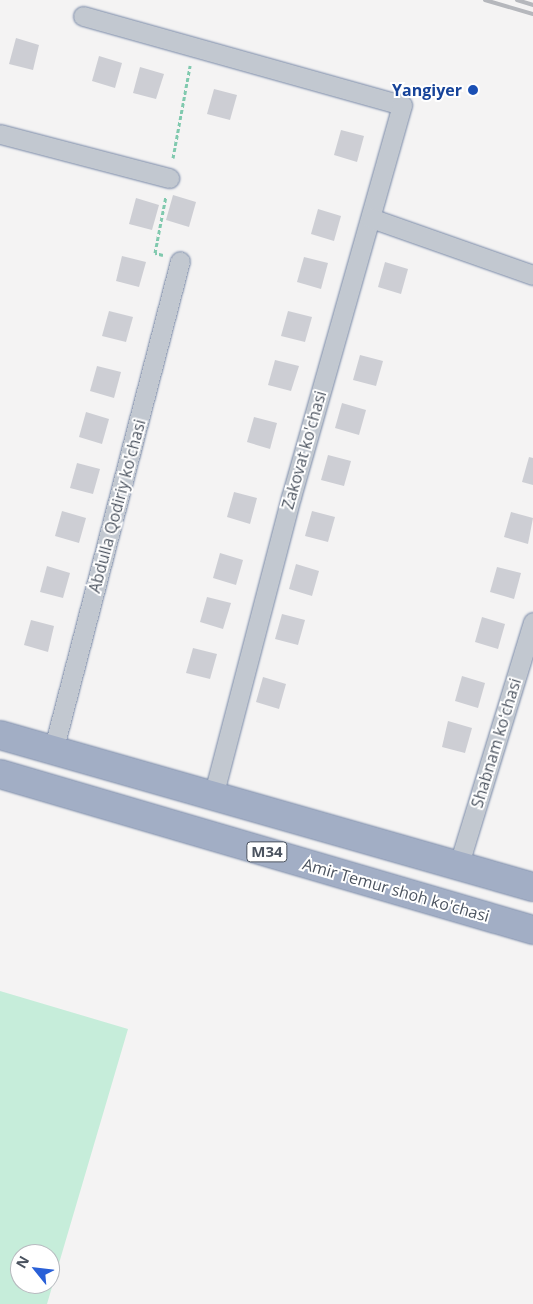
<!DOCTYPE html>
<html>
<head>
<meta charset="utf-8">
<style>
	body { margin:0 }
	#map { position:relative; width:533px; height:1304px; overflow:hidden; background:#f4f3f3; font-family:"Open Sans",sans-serif }
	div>[style] { position:absolute }
	.green>* { inset:0; background:#c6edda }
	.building>* { inset:0; background:#cdced4 }
	.path>* { height:3px; margin-top:-1.5px; transform-origin:0; background:repeating-linear-gradient(90deg,#80c9ae 0 4px,transparent 0 6.5px) }
	.roads { filter:drop-shadow(0 0 1px #7a8aa8) drop-shadow(0 0 1px #7a8aa8) }
	.minor>* { height:19px; margin:-9.5px; padding:0 9.5px; transform-origin:9.5px; border-radius:9.5px; background:#c2c8d0 }
	.trunk>* { height:28px; margin:-14px; padding:0 14px; transform-origin:14px; border-radius:14px; background:#a2aec5 }
	.rail>* { height:4px; margin:-2px; padding:0 2px; transform-origin:2px; border-radius:2px; background:#b5b7bc }
	.dots>* { width:14px; height:14px; translate:-50% -50%; box-sizing:border-box; border:2px solid #fff; border-radius:50% }
	span { translate:-50% -50%; white-space:nowrap; text-align:center; line-height:1.15; -webkit-text-stroke:4px #fff; paint-order:stroke }
	.shield-label span { padding:1px 4px; background:#fff; border:1px solid; border-radius:4px; -webkit-text-stroke-width:0 }
	.shield-label { font-size:15px; color:#4b535f; font-weight:700 }
	.transit-label { font-size:16px; color:#164399; font-weight:700 }
	.right { translate:-100% -50%; text-align:right }
	.street-label { font-size:16px; color:#4b535f }
	.north { position:absolute; left:10px; top:1244px; width:50px; height:50px; box-sizing:border-box; background:#fff; border:1px solid #b7babf; border-radius:50%; rotate:299deg; font-size:14px; font-weight:700; line-height:20px; text-align:center; color:#4b535f }
	.north::after { content:''; display:block; margin:auto; width:18px; height:22px; background:#2a60d7; clip-path:polygon(50% 0,100% 100%,50% 72%,0 100%) }
</style>
</head>
<body>
<div id="map">
	<div class="green">
		<i style="clip-path:polygon(evenodd,0 991px,128px 1029px,47px 1304px,0 1304px,0 991px,20px 1254px,50px 1254px,50px 1284px,20px 1284px,20px 1254px)"></i>
	</div>
	<div class="building">
		<i style="clip-path:polygon(16px 38px,39px 45px,33px 70px,9px 64px)"></i>
		<i style="clip-path:polygon(99px 56px,122px 63px,115px 88px,92px 81px)"></i>
		<i style="clip-path:polygon(140px 67px,164px 74px,156px 99px,133px 93px)"></i>
		<i style="clip-path:polygon(214px 89px,237px 95px,230px 120px,207px 114px)"></i>
		<i style="clip-path:polygon(341px 130px,364px 136px,357px 162px,334px 155px)"></i>
		<i style="clip-path:polygon(173px 195px,196px 202px,189px 227px,166px 220px)"></i>
		<i style="clip-path:polygon(136px 198px,159px 205px,152px 230px,129px 224px)"></i>
		<i style="clip-path:polygon(318px 209px,341px 216px,334px 241px,311px 234px)"></i>
		<i style="clip-path:polygon(122px 256px,146px 262px,139px 287px,116px 281px)"></i>
		<i style="clip-path:polygon(304px 257px,328px 263px,321px 289px,297px 282px)"></i>
		<i style="clip-path:polygon(385px 262px,408px 269px,401px 294px,378px 287px)"></i>
		<i style="clip-path:polygon(109px 311px,133px 317px,126px 342px,102px 336px)"></i>
		<i style="clip-path:polygon(288px 311px,312px 317px,305px 342px,281px 336px)"></i>
		<i style="clip-path:polygon(360px 355px,383px 361px,376px 386px,353px 380px)"></i>
		<i style="clip-path:polygon(275px 360px,299px 366px,291px 391px,268px 385px)"></i>
		<i style="clip-path:polygon(97px 366px,121px 372px,114px 398px,90px 391px)"></i>
		<i style="clip-path:polygon(342px 403px,366px 410px,359px 435px,335px 428px)"></i>
		<i style="clip-path:polygon(86px 412px,109px 419px,102px 444px,79px 437px)"></i>
		<i style="clip-path:polygon(254px 417px,277px 423px,270px 449px,247px 442px)"></i>
		<i style="clip-path:polygon(328px 455px,351px 461px,344px 486px,321px 480px)"></i>
		<i style="clip-path:polygon(529px 457px,533px 458px,533px 485px,522px 482px)"></i>
		<i style="clip-path:polygon(77px 463px,100px 469px,93px 494px,70px 488px)"></i>
		<i style="clip-path:polygon(234px 492px,257px 498px,250px 524px,227px 517px)"></i>
		<i style="clip-path:polygon(62px 511px,86px 518px,79px 543px,55px 536px)"></i>
		<i style="clip-path:polygon(312px 511px,335px 517px,328px 542px,305px 536px)"></i>
		<i style="clip-path:polygon(511px 512px,533px 518px,528px 544px,504px 537px)"></i>
		<i style="clip-path:polygon(220px 553px,243px 560px,236px 585px,213px 578px)"></i>
		<i style="clip-path:polygon(296px 564px,319px 571px,312px 596px,289px 589px)"></i>
		<i style="clip-path:polygon(47px 566px,70px 573px,63px 598px,40px 592px)"></i>
		<i style="clip-path:polygon(497px 567px,521px 573px,514px 599px,490px 592px)"></i>
		<i style="clip-path:polygon(207px 597px,231px 603px,223px 629px,200px 622px)"></i>
		<i style="clip-path:polygon(282px 614px,305px 620px,298px 645px,275px 639px)"></i>
		<i style="clip-path:polygon(482px 617px,505px 624px,498px 649px,475px 642px)"></i>
		<i style="clip-path:polygon(31px 620px,54px 626px,48px 652px,24px 645px)"></i>
		<i style="clip-path:polygon(193px 648px,217px 654px,210px 679px,186px 673px)"></i>
		<i style="clip-path:polygon(462px 676px,485px 683px,478px 708px,455px 701px)"></i>
		<i style="clip-path:polygon(263px 677px,286px 684px,279px 709px,256px 702px)"></i>
		<i style="clip-path:polygon(448px 721px,472px 728px,465px 753px,442px 747px)"></i>
	</div>
	<div class="path">
		<i style="left:173px;top:158px;width:94px;rotate:-79.5deg"></i>
		<i style="left:163px;top:255px;width:8px;rotate:-166deg"></i>
		<i style="left:155px;top:253px;width:58px;rotate:-79.1deg"></i>
	</div>
	<div class="roads">
		<div class="minor">
			<i style="left:83px;top:16px;width:331px;rotate:15.6deg"></i>
			<i style="left:402px;top:105px;width:407px;rotate:105.8deg"></i>
			<i style="left:291px;top:497px;width:310px;rotate:104.6deg"></i>
			<i style="left:0;top:134px;width:175px;rotate:14.6deg"></i>
			<i style="left:371px;top:218px;width:172px;rotate:19.4deg"></i>
			<i style="left:53px;top:751px;width:506px;rotate:-75.47deg"></i>
			<i style="left:459px;top:864px;width:253px;rotate:-73deg"></i>
		</div>
		<div class="trunk">
			<i style="left:0;top:735px;width:554px;rotate:15.92deg"></i>
			<i style="left:0;top:774px;width:555px;rotate:16.31deg"></i>
		</div>
	</div>
	<div class="rail">
		<i style="left:485px;top:0;width:50px;rotate:16.3deg"></i>
		<i style="left:517px;top:0;width:17px;rotate:17deg"></i>
	</div>
	<div class="dots">
		<i style="left:473px;top:90px;background:#1a4fb4"></i>
	</div>
	<div class="shield-label">
		<span style="left:267px;top:852px">M34</span>
	</div>
	<div class="transit-label">
		<span class="right" style="left:462px;top:90px">Yangiyer</span>
	</div>
	<div class="street-label">
		<span style="left:304px;top:450px;rotate:-74deg">Zakovat ko'chasi</span>
		<span style="left:117px;top:506px;rotate:-75deg">Abdulla Qodiriy ko'chasi</span>
		<span style="left:496px;top:743px;rotate:-73deg">Shabnam koʻchasi</span>
		<span style="left:396px;top:890px;rotate:16deg">Amir Temur shoh ko'chasi</span>
	</div>
	<div class="north">N</div>
</div>
</body>
</html>
